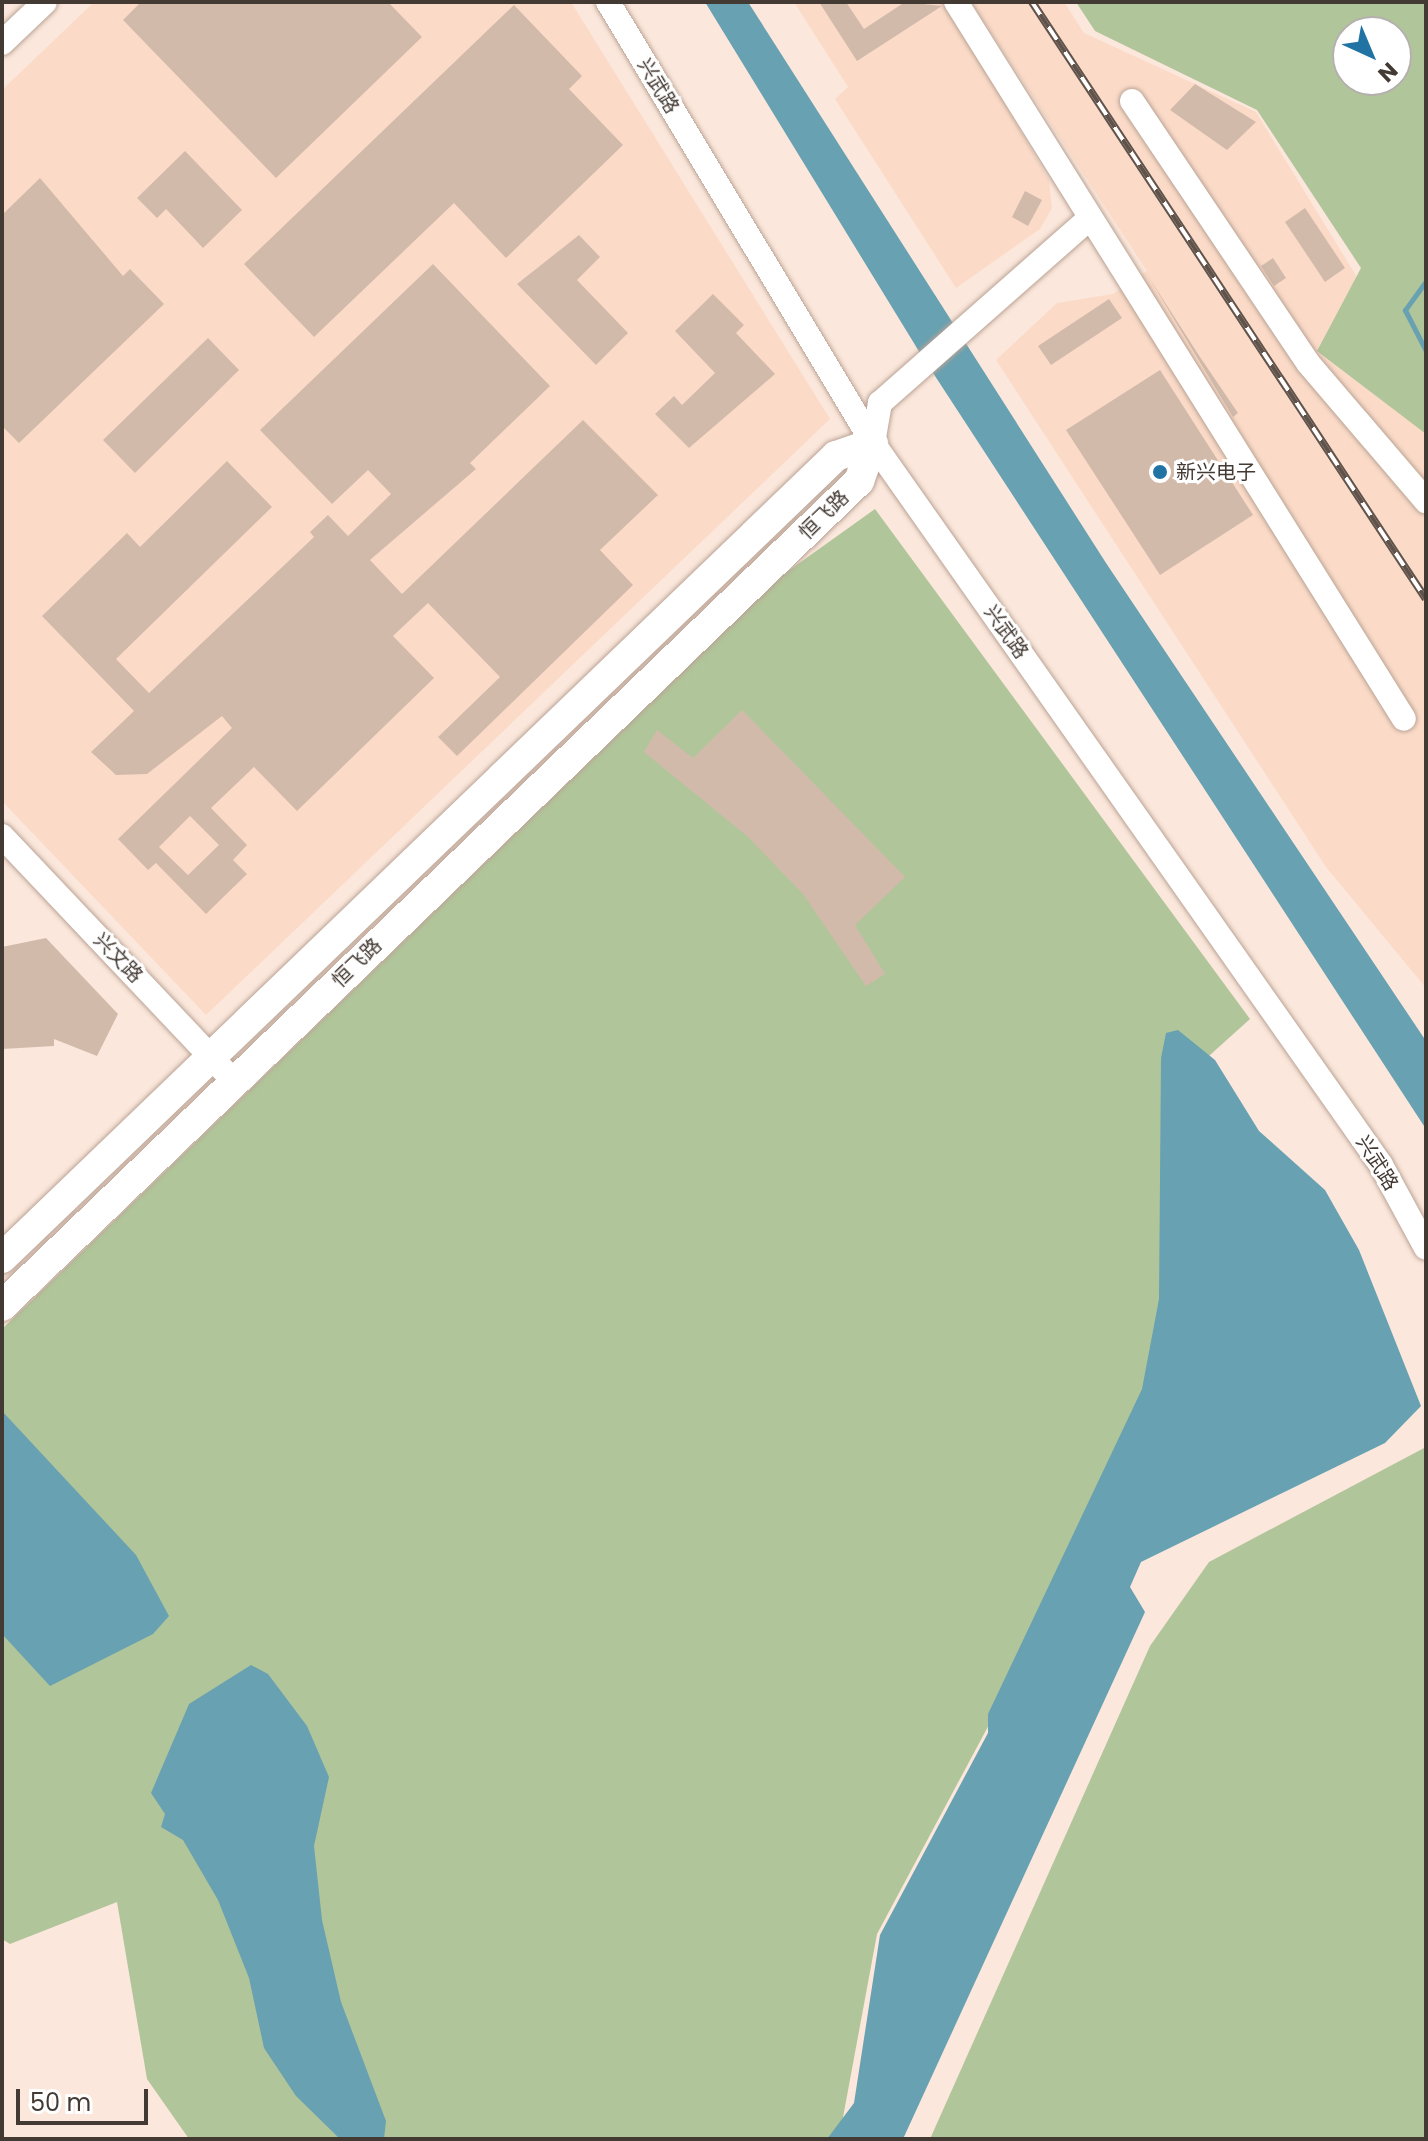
<!DOCTYPE html>
<html>
<head>
<meta charset="utf-8">
<style>
	body { margin:0 }
	#map { position:relative; width:1428px; height:2141px; overflow:hidden; background:#fbe7db; font-family:Poppins,"Noto Sans SC",sans-serif }
	div>[style] { position:absolute }
	.built>* { inset:0; background:#fbdbc8 }
	.green>* { inset:0; background:#b1c59a }
	.water>* { inset:0; background:#68a1b1 }
	.stream>* { height:5px; margin:-2.5px; padding:0 2.5px; transform-origin:2.5px; border-radius:2.5px; background:#68a1b1 }
	.building>* { inset:0; background:#d2baab }
	.roads { filter:drop-shadow(0 0 2px #baa395) drop-shadow(0 0 2px #baa395) }
	.minor>* { height:24px; margin:-12px; padding:0 12px; transform-origin:12px; border-radius:12px; background:#fff }
	.major>* { height:30px; margin:-15px; padding:0 15px; transform-origin:15px; border-radius:15px; background:#fff }
	.rail>* { height:8px; margin-top:-4px; transform-origin:0; background:repeating-linear-gradient(90deg,#fff 0 15px,#5f534c 0 30px); box-sizing:border-box; border-block:2px solid #5f534c }
	.dots>* { width:22px; height:22px; translate:-50% -50%; box-sizing:border-box; border:4px solid #fff; border-radius:50% }
	span { translate:-50% -50%; white-space:nowrap; text-align:center; line-height:1.15; -webkit-text-stroke:6px #fff; paint-order:stroke }
	.street-label { font-size:20px; color:#443a34 }
	.poi-label { font-size:20px; color:#443a34 }
	.left { translate:0 -50%; text-align:left }
	.frame { position:absolute; inset:0; border:4px solid #443a34; pointer-events:none }
	.north { position:absolute; left:1332px; top:16px; width:80px; height:80px; box-sizing:border-box; background:#fff; border:2px solid #b4b0ae; border-radius:50%; rotate:136deg; font-size:22px; font-weight:700; line-height:32px; text-align:center; color:#443a34 }
	.north::after { content:''; display:block; margin:auto; width:28px; height:36px; background:#2173a4; clip-path:polygon(50% 0,100% 100%,50% 72%,0 100%) }
	.scale { position:absolute; left:16px; top:2089px; width:132px; height:36px; box-sizing:border-box; border:4px solid #443a34; border-top:0; padding-left:10px; font-size:24px; line-height:28px; white-space:nowrap; color:#443a34; -webkit-text-stroke:6px #fff; paint-order:stroke }
</style>
</head>
<body>
<div id="map">
	<div class="built">
		<i style="clip-path:polygon(94px 2px,571px 2px,830px 419px,206px 1015px,2px 801px,2px 90px)"></i>
		<i style="clip-path:polygon(794px 2px,946px 2px,1049px 180px,1052px 208px,1040px 229px,956px 288px,835px 99px,848px 87px)"></i>
		<i style="clip-path:polygon(971px 2px,1064px 2px,1084px 33px,1256px 112px,1363px 287px,1426px 370px,1426px 988px,1326px 867px,996px 360px,1057px 303px,1113px 294px,1147px 271px)"></i>
	</div>
	<div class="green">
		<i style="clip-path:polygon(evenodd,1076px 2px,1426px 2px,1426px 434px,1317px 351px,1361px 268px,1257px 110px,1095px 31px,1076px 2px,1348px 32px,1396px 32px,1396px 80px,1348px 80px,1348px 32px)"></i>
		<i style="clip-path:polygon(875px 509px,1250px 1019px,1180px 1082px,1182px 1286px,1137px 1448px,877px 1934px,839px 2139px,189px 2139px,147px 2079px,117px 1902px,10px 1944px,2px 1939px,2px 1329px,784px 574px)"></i>
		<i style="clip-path:polygon(1426px 1447px,1426px 2139px,930px 2139px,1150px 1646px,1209px 1562px)"></i>
	</div>
	<div class="water">
		<i style="clip-path:polygon(705px 2px,748px 2px,1106px 563px,1426px 1041px,1426px 1129px,920px 353px)"></i>
		<i style="clip-path:polygon(1178px 1030px,1215px 1060px,1259px 1131px,1325px 1190px,1359px 1250px,1421px 1406px,1385px 1443px,1141px 1562px,1130px 1587px,1145px 1612px,903px 2139px,827px 2139px,854px 2103px,880px 1935px,988px 1733px,988px 1714px,1142px 1389px,1159px 1299px,1161px 1058px,1166px 1033px)"></i>
		<i style="clip-path:polygon(2px 1411px,136px 1555px,169px 1616px,153px 1634px,50px 1686px,2px 1634px)"></i>
		<i style="clip-path:polygon(251px 1665px,268px 1674px,307px 1726px,329px 1777px,314px 1846px,322px 1920px,341px 2002px,386px 2121px,384px 2139px,340px 2139px,296px 2096px,264px 2048px,249px 1978px,218px 1900px,183px 1840px,161px 1827px,165px 1814px,151px 1793px,189px 1704px)"></i>
	</div>
	<div class="stream">
		<i style="left:1426px;top:281px;width:36px;rotate:126deg"></i>
		<i style="left:1405px;top:310px;width:46px;rotate:62.9deg"></i>
	</div>
	<div class="building">
		<i style="clip-path:polygon(141px 2px,388px 2px,422px 37px,276px 178px,123px 20px)"></i>
		<i style="clip-path:polygon(819px 2px,846px 2px,864px 29px,905px 2px,942px 6px,857px 61px)"></i>
		<i style="clip-path:polygon(514px 5px,582px 76px,569px 89px,623px 145px,506px 258px,454px 203px,314px 337px,244px 264px)"></i>
		<i style="clip-path:polygon(1195px 84px,1256px 122px,1227px 150px,1170px 110px)"></i>
		<i style="clip-path:polygon(185px 151px,242px 210px,203px 248px,166px 209px,157px 218px,137px 198px)"></i>
		<i style="clip-path:polygon(40px 178px,123px 276px,130px 269px,164px 304px,19px 443px,2px 426px,2px 215px)"></i>
		<i style="clip-path:polygon(1025px 191px,1042px 200px,1028px 226px,1012px 217px)"></i>
		<i style="clip-path:polygon(1305px 208px,1345px 268px,1325px 282px,1285px 222px)"></i>
		<i style="clip-path:polygon(579px 235px,600px 257px,577px 280px,628px 333px,596px 365px,517px 284px)"></i>
		<i style="clip-path:polygon(1273px 258px,1286px 278px,1274px 286px,1261px 266px)"></i>
		<i style="clip-path:polygon(evenodd,433px 264px,550px 386px,470px 463px,476px 469px,370px 560px,402px 594px,583px 420px,658px 495px,600px 550px,633px 585px,457px 756px,438px 737px,500px 677px,428px 603px,393px 636px,434px 678px,297px 811px,254px 767px,211px 808px,247px 845px,233px 860px,247px 874px,206px 914px,156px 863px,148px 870px,118px 839px,232px 728px,222px 716px,147px 774px,116px 775px,91px 752px,134px 711px,42px 616px,127px 533px,140px 547px,227px 461px,272px 507px,116px 659px,149px 693px,314px 537px,310px 532px,328px 515px,348px 536px,391px 494px,368px 470px,332px 504px,260px 430px,433px 264px,190px 816px,219px 845px,188px 875px,159px 847px,190px 816px)"></i>
		<i style="clip-path:polygon(1148px 276px,1198px 354px,1238px 413px,1233px 417px)"></i>
		<i style="clip-path:polygon(713px 294px,744px 325px,736px 333px,775px 374px,689px 448px,655px 414px,674px 396px,682px 405px,715px 373px,675px 331px)"></i>
		<i style="clip-path:polygon(1109px 299px,1122px 318px,1051px 365px,1038px 346px)"></i>
		<i style="clip-path:polygon(208px 338px,239px 370px,135px 473px,103px 440px)"></i>
		<i style="clip-path:polygon(1160px 370px,1253px 515px,1160px 575px,1066px 430px)"></i>
		<i style="clip-path:polygon(742px 710px,905px 877px,855px 925px,885px 974px,866px 986px,803px 894px,747px 836px,644px 752px,657px 730px,693px 758px)"></i>
		<i style="clip-path:polygon(46px 938px,118px 1014px,97px 1056px,54px 1039px,54px 1046px,2px 1049px,2px 947px)"></i>
	</div>
	<div class="roads">
		<div class="minor">
			<i style="left:608px;top:2px;width:514px;rotate:59deg"></i>
			<i style="left:873px;top:443px;width:883px;rotate:54.87deg"></i>
			<i style="left:1381px;top:1165px;width:94px;rotate:61.5deg"></i>
			<i style="left:956px;top:2px;width:845px;rotate:58deg"></i>
			<i style="left:2px;top:43px;width:59px;rotate:-43.6deg"></i>
			<i style="left:1132px;top:101px;width:316px;rotate:56.1deg"></i>
			<i style="left:1308px;top:363px;width:182px;rotate:49.5deg"></i>
			<i style="left:873px;top:443px;width:41px;rotate:-80.1deg"></i>
			<i style="left:880px;top:403px;width:278px;rotate:-41.4deg"></i>
			<i style="left:2px;top:836px;width:337px;rotate:46.6deg"></i>
		</div>
		<div class="major">
			<i style="left:2px;top:1258px;width:1157px;rotate:-43.88deg"></i>
			<i style="left:836px;top:456px;width:39px;rotate:-19deg"></i>
			<i style="left:2px;top:1306px;width:1190px;rotate:-43.91deg"></i>
			<i style="left:859px;top:481px;width:40px;rotate:-69.8deg"></i>
		</div>
	</div>
	<div class="rail">
		<i style="left:1032px;top:2px;width:715px;rotate:56.58deg"></i>
	</div>
	<div class="dots">
		<i style="left:1160px;top:472px;background:#2173a4"></i>
	</div>
	<div class="street-label">
		<span style="left:658px;top:86px;rotate:59deg">兴武路</span>
		<span style="left:824px;top:515px;rotate:-44deg">恒飞路</span>
		<span style="left:1006px;top:632px;rotate:55deg">兴武路</span>
		<span style="left:118px;top:958px;rotate:46deg">兴文路</span>
		<span style="left:357px;top:963px;rotate:-44deg">恒飞路</span>
		<span style="left:1377px;top:1163px;rotate:58deg">兴武路</span>
	</div>
	<div class="poi-label">
		<span class="left" style="left:1176px;top:472px">新兴电子</span>
	</div>
	<div class="frame"></div>
	<div class="north">N</div>
	<div class="scale">50 m</div>
</div>
</body>
</html>
